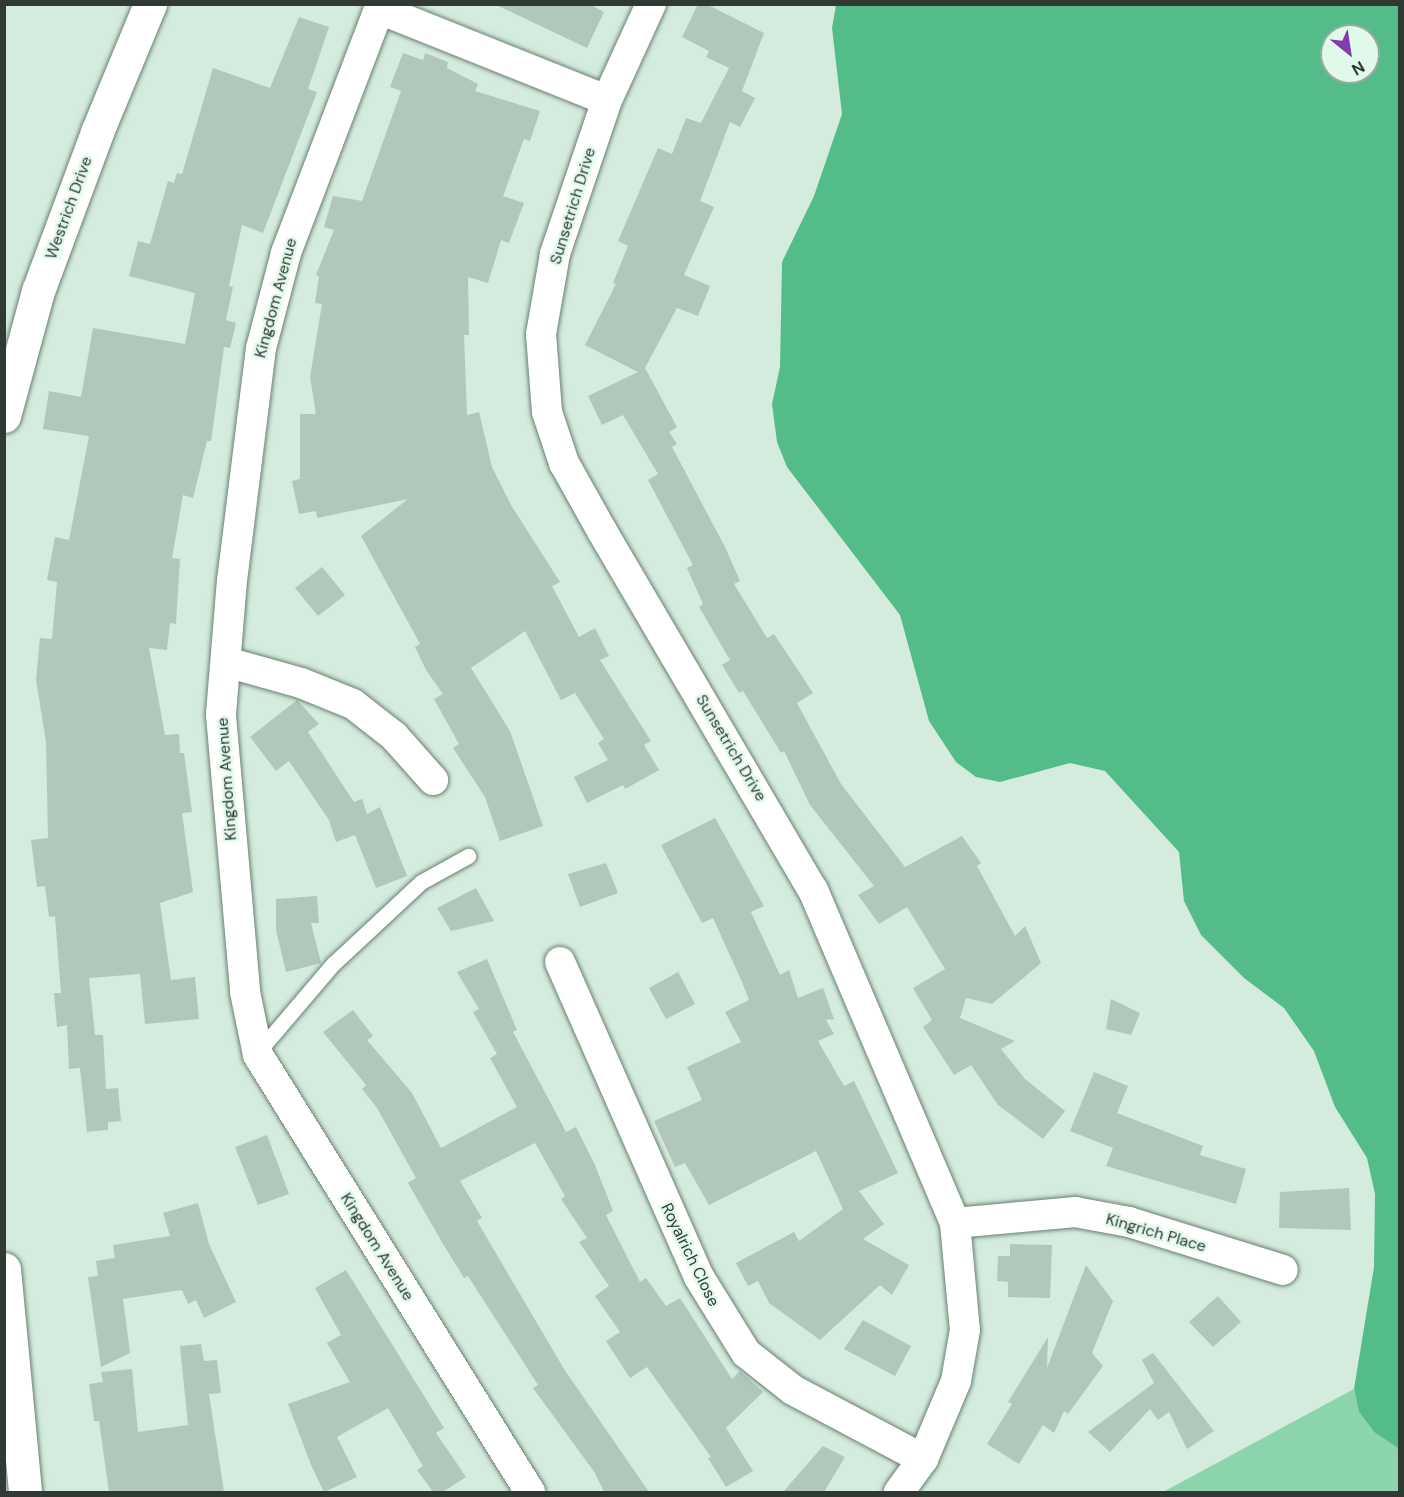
<!DOCTYPE html>
<html>
<head>
<meta charset="utf-8">
<style>
	body { margin:0 }
	#map { position:relative; width:1404px; height:1497px; overflow:hidden; background:#d4ecdd; font-family:"DM Sans",sans-serif }
	div>[style] { position:absolute }
	.green>* { inset:0; background:#8cd4ac }
	.forest>* { inset:0; background:#54bc88 }
	.building>* { inset:0; background:#b0c7b9 }
	.roads { filter:drop-shadow(0 0 2px #697f72) drop-shadow(0 0 2px #697f72) }
	.service>* { height:15px; margin:-7.5px; padding:0 7.5px; transform-origin:7.5px; border-radius:7.5px; background:#fff }
	.minor>* { height:30px; margin:-15px; padding:0 15px; transform-origin:15px; border-radius:15px; background:#fff }
	.tertiary>* { height:33px; margin:-16.5px; padding:0 16.5px; transform-origin:16.5px; border-radius:16.5px; background:#fff }
	span { translate:-50% -50%; white-space:nowrap; text-align:center; line-height:1.15; -webkit-text-stroke:5px #e1f9ea; paint-order:stroke }
	.street-label { font-size:16px; color:#303934 }
	.frame { position:absolute; inset:0; border:6px solid #303934; pointer-events:none }
	.north { position:absolute; left:1320px; top:24px; width:60px; height:60px; box-sizing:border-box; background:#e1f9ea; border:2px solid #9aaca1; border-radius:50%; rotate:150deg; font-size:16px; font-weight:700; line-height:24px; text-align:center; color:#303934 }
	.north::after { content:''; display:block; margin:auto; width:21px; height:27px; background:#813baf; clip-path:polygon(50% 0,100% 100%,50% 72%,0 100%) }
</style>
</head>
<body>
<div id="map">
	<div class="green">
		<i style="clip-path:polygon(1354px 1389px,1359px 1412px,1374px 1432px,1399px 1449px,1399px 1492px,1163px 1492px)"></i>
	</div>
	<div class="forest">
		<i style="clip-path:polygon(evenodd,836px 5px,1399px 5px,1399px 1449px,1374px 1432px,1359px 1412px,1354px 1389px,1374px 1267px,1375px 1194px,1367px 1158px,1335px 1107px,1314px 1051px,1284px 1008px,1244px 978px,1201px 935px,1184px 901px,1179px 852px,1105px 771px,1070px 763px,1000px 782px,976px 777px,956px 762px,929px 721px,900px 615px,787px 467px,777px 442px,772px 404px,780px 367px,782px 262px,814px 196px,842px 114px,832px 28px,836px 5px,1332px 36px,1368px 36px,1368px 72px,1332px 72px,1332px 36px)"></i>
	</div>
	<div class="building">
		<i style="clip-path:polygon(494px 4px,589px 4px,604px 12px,587px 48px)"></i>
		<i style="clip-path:polygon(698px 4px,706px 4px,764px 33px,742px 91px,755px 98px,740px 127px,730px 122px,700px 201px,714px 207px,684px 275px,710px 286px,698px 316px,677px 308px,645px 368px,677px 427px,669px 432px,677px 444px,672px 447px,725px 547px,740px 581px,734px 584px,767px 638px,774px 634px,813px 693px,797px 703px,841px 784px,905px 867px,962px 836px,981px 863px,977px 866px,1015px 936px,1025px 926px,1041px 963px,992px 1004px,966px 998px,960px 1018px,1015px 1041px,1001px 1049px,1025px 1079px,1065px 1111px,1043px 1139px,998px 1105px,971px 1065px,954px 1075px,923px 1027px,932px 1020px,913px 988px,945px 969px,907px 907px,879px 924px,858px 895px,874px 886px,810px 805px,784px 751px,781px 753px,743px 691px,739px 693px,722px 665px,730px 660px,699px 607px,703px 604px,687px 568px,693px 565px,648px 480px,658px 474px,623px 415px,602px 425px,588px 396px,638px 372px,585px 345px,616px 284px,613px 283px,628px 246px,618px 241px,658px 148px,672px 154px,686px 118px,701px 123px,729px 68px,706px 57px,709px 51px,682px 37px)"></i>
		<i style="clip-path:polygon(299px 17px,329px 27px,308px 89px,317px 92px,263px 233px,242px 225px,229px 286px,233px 287px,226px 320px,236px 323px,230px 348px,224px 347px,211px 441px,207px 441px,193px 498px,183px 495px,172px 558px,180px 559px,176px 624px,170px 623px,167px 650px,149px 648px,165px 735px,179px 734px,180px 753px,184px 753px,192px 812px,182px 813px,193px 892px,160px 903px,171px 980px,195px 977px,199px 1019px,145px 1024px,140px 974px,89px 978px,95px 1035px,103px 1035px,106px 1089px,118px 1088px,121px 1121px,108px 1122px,108px 1130px,87px 1132px,80px 1068px,69px 1069px,67px 1025px,57px 1027px,54px 993px,61px 993px,55px 916px,49px 917px,45px 886px,37px 887px,31px 840px,48px 838px,46px 742px,36px 680px,40px 638px,52px 639px,57px 582px,47px 580px,55px 537px,69px 540px,89px 436px,43px 429px,49px 391px,81px 397px,93px 328px,185px 344px,195px 293px,129px 276px,138px 241px,150px 244px,168px 181px,174px 183px,177px 173px,182px 174px,213px 68px,270px 88px)"></i>
		<i style="clip-path:polygon(403px 53px,423px 60px,425px 53px,448px 62px,447px 68px,478px 84px,475px 91px,540px 111px,530px 141px,524px 139px,503px 196px,524px 203px,509px 243px,501px 240px,488px 283px,468px 277px,469px 335px,464px 335px,467px 415px,479px 412px,492px 467px,511px 505px,560px 582px,552px 586px,579px 637px,595px 628px,609px 656px,600px 660px,651px 741px,644px 745px,659px 770px,625px 789px,623px 785px,587px 803px,574px 777px,608px 760px,598px 743px,604px 739px,575px 693px,561px 700px,525px 631px,471px 668px,510px 731px,543px 826px,500px 841px,485px 797px,453px 748px,459px 744px,434px 699px,443px 694px,426px 670px,415px 647px,420px 644px,361px 536px,408px 499px,317px 518px,316px 511px,299px 514px,292px 481px,300px 479px,300px 414px,316px 414px,310px 377px,322px 304px,315px 303px,319px 276px,316px 275px,334px 230px,324px 227px,333px 196px,362px 201px,401px 91px,390px 87px)"></i>
		<i style="clip-path:polygon(322px 567px,345px 595px,318px 616px,295px 588px)"></i>
		<i style="clip-path:polygon(297px 700px,319px 724px,308px 732px,354px 802px,362px 799px,367px 814px,380px 807px,407px 876px,376px 888px,355px 835px,336px 842px,329px 820px,289px 761px,276px 771px,250px 737px)"></i>
		<i style="clip-path:polygon(715px 818px,764px 906px,751px 912px,780px 975px,789px 970px,798px 998px,823px 988px,834px 1019px,826px 1020px,834px 1034px,818px 1041px,844px 1086px,854px 1081px,898px 1173px,859px 1191px,884px 1224px,863px 1239px,909px 1265px,892px 1295px,880px 1285px,820px 1340px,769px 1303px,758px 1281px,748px 1286px,736px 1263px,794px 1232px,799px 1241px,843px 1209px,816px 1151px,709px 1205px,685px 1163px,675px 1167px,654px 1121px,702px 1100px,687px 1067px,741px 1042px,725px 1012px,749px 1000px,742px 982px,713px 918px,702px 923px,661px 845px)"></i>
		<i style="clip-path:polygon(606px 863px,618px 893px,580px 907px,568px 874px)"></i>
		<i style="clip-path:polygon(476px 888px,494px 921px,451px 931px,437px 908px)"></i>
		<i style="clip-path:polygon(317px 896px,319px 923px,311px 923px,321px 963px,286px 972px,276px 930px,276px 899px)"></i>
		<i style="clip-path:polygon(487px 959px,517px 1030px,513px 1032px,566px 1132px,576px 1127px,595px 1165px,613px 1211px,606px 1215px,640px 1282px,646px 1278px,666px 1306px,680px 1298px,732px 1379px,740px 1371px,763px 1392px,726px 1428px,753px 1471px,726px 1487px,708px 1458px,711px 1457px,647px 1367px,630px 1378px,606px 1341px,620px 1332px,595px 1296px,609px 1286px,579px 1242px,587px 1238px,561px 1199px,565px 1196px,535px 1143px,460px 1181px,482px 1218px,477px 1221px,564px 1369px,649px 1492px,604px 1492px,595px 1473px,533px 1388px,538px 1385px,468px 1276px,464px 1278px,443px 1244px,408px 1183px,416px 1178px,377px 1108px,362px 1089px,366px 1085px,323px 1032px,353px 1010px,373px 1036px,367px 1040px,412px 1093px,441px 1148px,517px 1107px,490px 1058px,497px 1054px,473px 1012px,479px 1009px,457px 972px)"></i>
		<i style="clip-path:polygon(678px 972px,695px 1004px,666px 1019px,649px 988px)"></i>
		<i style="clip-path:polygon(1111px 999px,1140px 1013px,1131px 1035px,1106px 1029px)"></i>
		<i style="clip-path:polygon(1094px 1072px,1128px 1086px,1117px 1113px,1203px 1146px,1200px 1155px,1246px 1169px,1236px 1204px,1106px 1166px,1113px 1148px,1070px 1131px)"></i>
		<i style="clip-path:polygon(267px 1135px,289px 1194px,258px 1205px,235px 1147px)"></i>
		<i style="clip-path:polygon(1349px 1188px,1351px 1230px,1279px 1228px,1280px 1192px)"></i>
		<i style="clip-path:polygon(198px 1203px,209px 1244px,236px 1302px,204px 1318px,196px 1300px,188px 1304px,182px 1290px,123px 1299px,130px 1353px,101px 1367px,88px 1277px,98px 1276px,96px 1261px,115px 1258px,113px 1245px,170px 1236px,163px 1213px)"></i>
		<i style="clip-path:polygon(1010px 1244px,1052px 1245px,1050px 1298px,1008px 1297px,1008px 1282px,997px 1281px,998px 1256px,1010px 1256px)"></i>
		<i style="clip-path:polygon(1086px 1265px,1113px 1301px,1092px 1353px,1103px 1366px,1068px 1414px,1064px 1411px,1054px 1433px,1043px 1425px,1019px 1464px,987px 1444px,1012px 1404px,1008px 1402px,1048px 1337px,1047px 1368px)"></i>
		<i style="clip-path:polygon(346px 1270px,444px 1428px,436px 1433px,466px 1477px,443px 1492px,433px 1492px,417px 1470px,423px 1466px,388px 1408px,337px 1437px,357px 1477px,324px 1492px,311px 1465px,288px 1404px,350px 1382px,327px 1343px,341px 1335px,315px 1288px)"></i>
		<i style="clip-path:polygon(1218px 1296px,1241px 1322px,1213px 1347px,1189px 1322px)"></i>
		<i style="clip-path:polygon(863px 1320px,911px 1346px,895px 1376px,844px 1349px)"></i>
		<i style="clip-path:polygon(201px 1344px,204px 1361px,217px 1360px,221px 1393px,209px 1394px,224px 1492px,109px 1492px,99px 1421px,94px 1421px,89px 1384px,103px 1382px,101px 1372px,132px 1369px,138px 1432px,188px 1425px,180px 1346px)"></i>
		<i style="clip-path:polygon(1153px 1353px,1214px 1431px,1187px 1449px,1169px 1412px,1158px 1420px,1150px 1409px,1110px 1452px,1088px 1432px,1154px 1383px,1142px 1360px)"></i>
		<i style="clip-path:polygon(823px 1446px,845px 1457px,824px 1492px,783px 1492px)"></i>
	</div>
	<div class="roads">
		<div class="service">
			<i style="left:258px;top:1052px;width:116px;rotate:-49.6deg"></i>
			<i style="left:333px;top:964px;width:120px;rotate:-43deg"></i>
			<i style="left:421px;top:882px;width:54px;rotate:-29deg"></i>
		</div>
		<div class="minor">
			<i style="left:381px;top:4px;width:267px;rotate:110.9deg"></i>
			<i style="left:286px;top:253px;width:98px;rotate:104.7deg"></i>
			<i style="left:261px;top:348px;width:234px;rotate:97.1deg"></i>
			<i style="left:232px;top:580px;width:135px;rotate:94.7deg"></i>
			<i style="left:221px;top:715px;width:278px;rotate:85deg"></i>
			<i style="left:245px;top:992px;width:64px;rotate:78.3deg"></i>
			<i style="left:258px;top:1055px;width:515px;rotate:58.1deg"></i>
			<i style="left:651px;top:4px;width:106px;rotate:114.6deg"></i>
			<i style="left:607px;top:100px;width:163px;rotate:108.7deg"></i>
			<i style="left:555px;top:254px;width:81px;rotate:99.9deg"></i>
			<i style="left:541px;top:334px;width:78px;rotate:85.6deg"></i>
			<i style="left:547px;top:412px;width:54px;rotate:71.6deg"></i>
			<i style="left:564px;top:463px;width:78px;rotate:60.8deg"></i>
			<i style="left:602px;top:531px;width:416px;rotate:59.6deg"></i>
			<i style="left:813px;top:890px;width:362px;rotate:66.9deg"></i>
			<i style="left:955px;top:1223px;width:107px;rotate:84.7deg"></i>
			<i style="left:965px;top:1330px;width:52px;rotate:100deg"></i>
			<i style="left:956px;top:1381px;width:85px;rotate:112.9deg"></i>
			<i style="left:923px;top:1459px;width:41px;rotate:126deg"></i>
			<i style="left:379px;top:9px;width:245px;rotate:21.8deg"></i>
			<i style="left:226px;top:662px;width:78px;rotate:15.6deg"></i>
			<i style="left:301px;top:683px;width:56px;rotate:22deg"></i>
			<i style="left:353px;top:704px;width:52px;rotate:38deg"></i>
			<i style="left:394px;top:736px;width:59px;rotate:48.4deg"></i>
			<i style="left:560px;top:962px;width:344px;rotate:66.2deg"></i>
			<i style="left:699px;top:1277px;width:89px;rotate:58.3deg"></i>
			<i style="left:746px;top:1353px;width:60px;rotate:38.2deg"></i>
			<i style="left:793px;top:1390px;width:147px;rotate:28deg"></i>
			<i style="left:955px;top:1223px;width:121px;rotate:-5.2deg"></i>
			<i style="left:1075px;top:1212px;width:55px;rotate:10.5deg"></i>
			<i style="left:1129px;top:1222px;width:161px;rotate:17.3deg"></i>
		</div>
		<div class="tertiary">
			<i style="left:4px;top:416px;width:130px;rotate:-74.8deg"></i>
			<i style="left:38px;top:291px;width:170px;rotate:-69.6deg"></i>
			<i style="left:97px;top:132px;width:139px;rotate:-67.5deg"></i>
			<i style="left:4px;top:1269px;width:224px;rotate:84.6deg"></i>
		</div>
	</div>
	<div class="street-label">
		<span style="left:573px;top:206px;rotate:-73deg">Sunsetrich Drive</span>
		<span style="left:69px;top:208px;rotate:-70deg">Westrich Drive</span>
		<span style="left:276px;top:298px;rotate:-75deg">Kingdom Avenue</span>
		<span style="left:731px;top:748px;rotate:59deg">Sunsetrich Drive</span>
		<span style="left:227px;top:779px;rotate:-94deg">Kingdom Avenue</span>
		<span style="left:1156px;top:1233px;rotate:16deg">Kingrich Place</span>
		<span style="left:377px;top:1247px;rotate:58deg">Kingdom Avenue</span>
		<span style="left:690px;top:1255px;rotate:64deg">Royalrich Close</span>
	</div>
	<div class="frame"></div>
	<div class="north">N</div>
</div>
</body>
</html>
